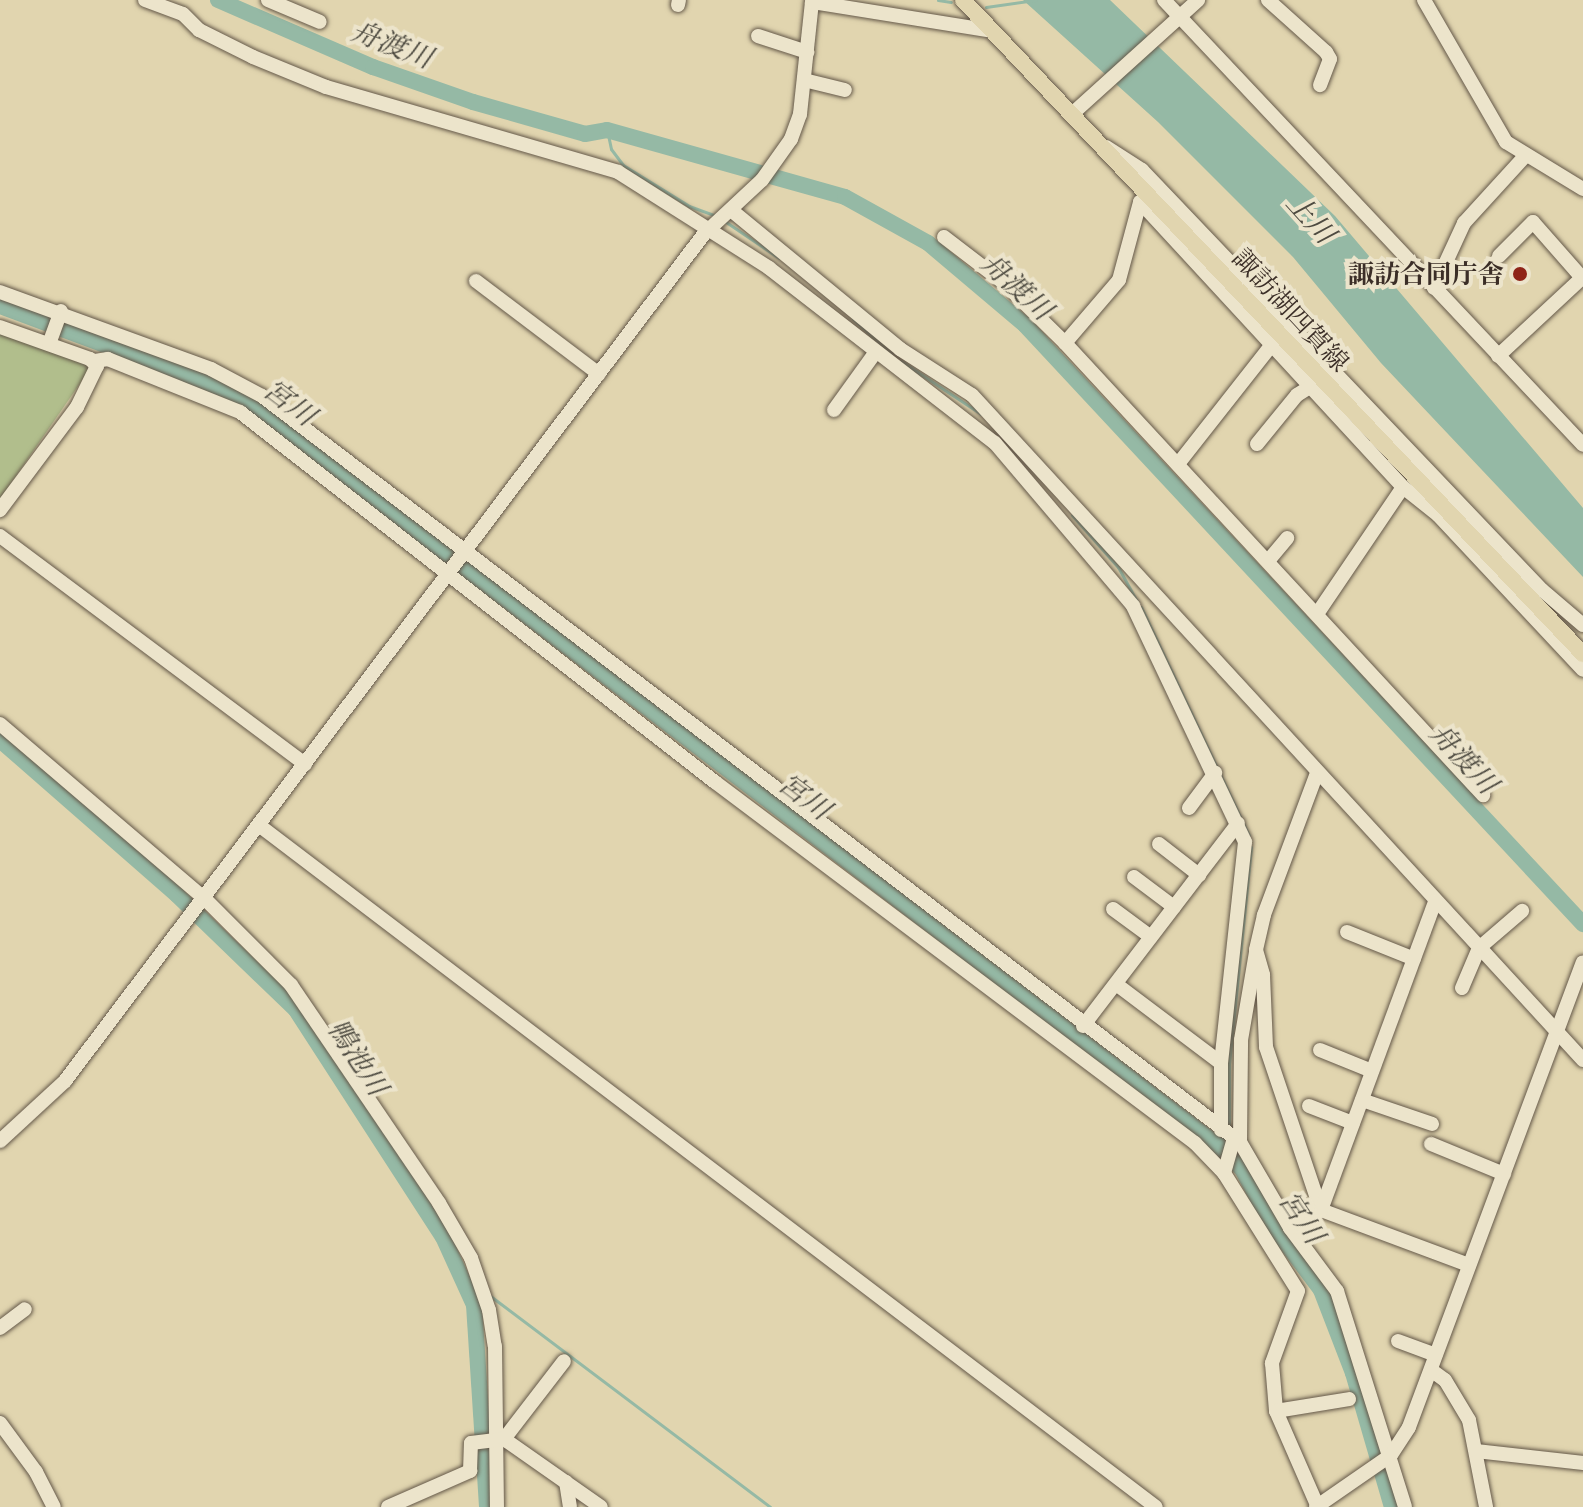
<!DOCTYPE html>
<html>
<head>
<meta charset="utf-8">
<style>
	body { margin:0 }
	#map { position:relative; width:1583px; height:1507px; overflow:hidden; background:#e1d5af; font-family:"Gentium Book Plus","Noto Serif JP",serif }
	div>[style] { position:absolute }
	.green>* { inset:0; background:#b1be8c }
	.water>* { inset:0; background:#95b9a5 }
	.stream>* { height:3px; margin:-1.5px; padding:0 1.5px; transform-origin:1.5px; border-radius:1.5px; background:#95b9a5 }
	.river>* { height:16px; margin:-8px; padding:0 8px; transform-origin:8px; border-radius:8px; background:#95b9a5 }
	.roads { filter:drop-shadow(0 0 2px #645849) drop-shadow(0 0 2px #645849) }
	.minor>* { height:14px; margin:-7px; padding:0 7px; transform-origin:7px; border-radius:7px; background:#ece4cb }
	.major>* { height:16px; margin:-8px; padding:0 8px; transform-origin:8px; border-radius:8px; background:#e1d5af }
	.dots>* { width:22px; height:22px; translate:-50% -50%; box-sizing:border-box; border:4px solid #ece4cb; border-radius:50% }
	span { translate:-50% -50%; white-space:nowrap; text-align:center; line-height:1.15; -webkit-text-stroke:8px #ece4cb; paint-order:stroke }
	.poi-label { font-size:26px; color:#3b2e27; font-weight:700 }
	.right { translate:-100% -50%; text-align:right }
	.street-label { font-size:26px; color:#3b2e27 }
	.water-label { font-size:28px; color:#4d4a40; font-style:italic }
</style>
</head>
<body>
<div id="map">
	<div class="green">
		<i style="clip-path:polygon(0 332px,88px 364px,90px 369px,0 499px)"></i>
	</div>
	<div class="water">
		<i style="clip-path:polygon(1023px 0,1110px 0,1335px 216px,1583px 508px,1583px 577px,1381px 363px,1293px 257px,1158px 122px)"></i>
	</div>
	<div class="stream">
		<i style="left:938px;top:0;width:13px;rotate:9deg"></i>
		<i style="left:986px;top:7px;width:50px;rotate:-8deg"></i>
		<i style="left:607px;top:130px;width:19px;rotate:78deg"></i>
		<i style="left:611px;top:149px;width:20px;rotate:53deg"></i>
		<i style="left:623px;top:165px;width:78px;rotate:31.8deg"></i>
		<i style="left:689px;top:206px;width:29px;rotate:20deg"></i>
		<i style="left:726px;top:222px;width:64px;rotate:34.2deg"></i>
		<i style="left:853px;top:319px;width:52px;rotate:41.9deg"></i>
		<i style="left:901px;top:361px;width:96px;rotate:33.5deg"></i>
		<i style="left:1072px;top:515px;width:69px;rotate:48.5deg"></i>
		<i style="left:1118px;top:567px;width:39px;rotate:61deg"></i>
		<i style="left:1141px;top:607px;width:252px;rotate:64.7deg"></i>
		<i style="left:1229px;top:1129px;width:65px;rotate:-90deg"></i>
		<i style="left:1229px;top:1064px;width:218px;rotate:-84.2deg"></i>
		<i style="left:1219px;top:1146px;width:13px;rotate:-61deg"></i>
		<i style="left:489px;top:1295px;width:352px;rotate:37deg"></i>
	</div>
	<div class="river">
		<i style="left:218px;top:0;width:169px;rotate:23.4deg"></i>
		<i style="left:373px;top:67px;width:106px;rotate:19.3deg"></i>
		<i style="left:473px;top:102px;width:116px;rotate:15.9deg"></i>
		<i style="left:585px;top:134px;width:22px;rotate:-10deg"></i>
		<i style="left:607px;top:130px;width:247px;rotate:15.7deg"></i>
		<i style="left:845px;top:197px;width:95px;rotate:29deg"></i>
		<i style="left:928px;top:243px;width:127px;rotate:40.2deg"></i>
		<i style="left:1025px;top:325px;width:819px;rotate:47.03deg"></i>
		<i style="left:0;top:306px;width:243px;rotate:20.4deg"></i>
		<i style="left:228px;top:391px;width:24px;rotate:30deg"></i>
		<i style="left:249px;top:403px;width:1222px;rotate:37.45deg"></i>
		<i style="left:1219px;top:1146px;width:33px;rotate:45deg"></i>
		<i style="left:1242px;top:1169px;width:60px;rotate:62.2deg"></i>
		<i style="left:1270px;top:1222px;width:85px;rotate:53.1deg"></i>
		<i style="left:1321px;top:1290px;width:89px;rotate:68.9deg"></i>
		<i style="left:1353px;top:1373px;width:140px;rotate:73.8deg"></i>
		<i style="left:0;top:740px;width:235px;rotate:41.2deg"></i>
		<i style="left:177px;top:895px;width:165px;rotate:44deg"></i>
		<i style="left:296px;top:1010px;width:270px;rotate:57.1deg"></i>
		<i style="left:443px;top:1237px;width:75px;rotate:65.5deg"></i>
		<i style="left:474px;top:1305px;width:202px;rotate:86.3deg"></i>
	</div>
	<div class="roads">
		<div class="minor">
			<i style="left:145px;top:0;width:40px;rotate:20.2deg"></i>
			<i style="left:183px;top:14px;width:23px;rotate:45deg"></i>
			<i style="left:199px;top:30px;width:60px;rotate:26.6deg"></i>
			<i style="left:253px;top:57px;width:79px;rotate:22.3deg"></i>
			<i style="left:326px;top:87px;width:304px;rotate:16.2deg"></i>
			<i style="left:618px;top:172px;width:179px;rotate:32.4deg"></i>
			<i style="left:769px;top:268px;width:286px;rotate:37.8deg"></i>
			<i style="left:995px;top:443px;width:214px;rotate:49.7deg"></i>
			<i style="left:1133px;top:606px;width:261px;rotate:64.6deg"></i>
			<i style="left:1245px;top:842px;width:222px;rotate:96.2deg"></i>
			<i style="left:1221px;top:1063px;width:67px;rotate:90deg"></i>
			<i style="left:268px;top:0;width:56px;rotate:22.9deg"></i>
			<i style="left:1164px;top:0;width:611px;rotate:46.72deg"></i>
			<i style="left:1268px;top:0;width:78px;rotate:41.9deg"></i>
			<i style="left:1326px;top:52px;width:8px;rotate:60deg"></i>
			<i style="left:1330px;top:59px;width:28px;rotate:111deg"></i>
			<i style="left:1424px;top:0;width:164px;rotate:60deg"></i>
			<i style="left:1506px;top:142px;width:90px;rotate:31.4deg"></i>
			<i style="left:678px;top:5px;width:5px;rotate:-79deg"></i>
			<i style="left:758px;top:36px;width:52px;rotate:18.1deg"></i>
			<i style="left:804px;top:80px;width:42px;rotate:13.7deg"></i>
			<i style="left:1072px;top:114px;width:170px;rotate:-42.1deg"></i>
			<i style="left:1106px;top:147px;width:43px;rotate:32.6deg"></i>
			<i style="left:1142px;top:170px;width:580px;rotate:46.4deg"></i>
			<i style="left:1542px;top:590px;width:54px;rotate:40.5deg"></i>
			<i style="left:731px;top:210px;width:219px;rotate:39.4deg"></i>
			<i style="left:900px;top:349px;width:85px;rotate:32.6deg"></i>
			<i style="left:972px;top:395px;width:903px;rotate:47.42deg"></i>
			<i style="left:944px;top:237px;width:76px;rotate:37.5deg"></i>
			<i style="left:1004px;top:283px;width:86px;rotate:44.5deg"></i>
			<i style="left:1065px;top:343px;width:616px;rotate:47.24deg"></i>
			<i style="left:1499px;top:256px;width:48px;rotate:-45deg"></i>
			<i style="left:1533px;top:222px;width:76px;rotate:48.7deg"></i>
			<i style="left:476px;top:281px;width:154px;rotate:37.1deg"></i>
			<i style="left:1434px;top:288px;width:72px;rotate:-65.2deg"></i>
			<i style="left:1464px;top:223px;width:92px;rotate:-47.6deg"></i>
			<i style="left:0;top:292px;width:225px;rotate:20deg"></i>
			<i style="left:211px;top:369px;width:58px;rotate:27.9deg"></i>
			<i style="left:262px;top:396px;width:1230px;rotate:37.34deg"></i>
			<i style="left:1240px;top:1142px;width:99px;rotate:59.8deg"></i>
			<i style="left:1290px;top:1228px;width:79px;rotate:53.3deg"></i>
			<i style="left:1337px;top:1291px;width:226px;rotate:72.5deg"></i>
			<i style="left:0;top:327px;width:96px;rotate:19.6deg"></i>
			<i style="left:90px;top:359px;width:10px;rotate:45deg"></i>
			<i style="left:97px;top:366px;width:46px;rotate:116deg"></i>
			<i style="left:77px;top:407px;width:129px;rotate:126.8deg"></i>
			<i style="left:1065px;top:343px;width:83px;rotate:-49.4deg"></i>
			<i style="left:1119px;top:280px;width:81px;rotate:-74.9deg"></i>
			<i style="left:1140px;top:202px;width:388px;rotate:47.3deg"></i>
			<i style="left:1403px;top:487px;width:45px;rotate:38.7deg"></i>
			<i style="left:1438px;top:515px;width:212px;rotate:46.9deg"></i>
			<i style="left:49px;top:344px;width:35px;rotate:-70deg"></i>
			<i style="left:1498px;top:356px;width:115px;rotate:-42.9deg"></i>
			<i style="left:95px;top:361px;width:13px;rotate:-9deg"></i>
			<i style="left:108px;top:359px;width:142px;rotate:21.9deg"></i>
			<i style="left:240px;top:412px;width:602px;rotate:37.92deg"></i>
			<i style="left:715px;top:782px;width:601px;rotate:36.95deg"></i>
			<i style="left:1195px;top:1143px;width:42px;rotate:46deg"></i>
			<i style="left:1224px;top:1173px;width:139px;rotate:57.9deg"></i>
			<i style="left:1298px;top:1291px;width:77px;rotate:109.9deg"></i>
			<i style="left:1272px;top:1363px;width:48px;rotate:85.2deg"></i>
			<i style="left:1276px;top:1411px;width:105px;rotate:66.4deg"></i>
			<i style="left:834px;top:410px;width:70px;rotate:-54.3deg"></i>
			<i style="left:1257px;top:444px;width:63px;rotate:-50.8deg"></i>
			<i style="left:1297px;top:395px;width:19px;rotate:-32deg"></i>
			<i style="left:1178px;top:464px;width:155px;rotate:-51.8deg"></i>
			<i style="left:0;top:536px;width:381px;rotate:36.8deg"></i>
			<i style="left:1268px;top:561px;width:30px;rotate:-50deg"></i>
			<i style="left:1317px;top:614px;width:153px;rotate:-55.9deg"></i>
			<i style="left:0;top:724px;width:268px;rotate:40.5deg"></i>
			<i style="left:204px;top:898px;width:123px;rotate:45deg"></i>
			<i style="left:291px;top:985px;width:263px;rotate:55.8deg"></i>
			<i style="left:439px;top:1203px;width:64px;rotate:59.8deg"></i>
			<i style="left:471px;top:1258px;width:55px;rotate:70.9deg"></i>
			<i style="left:489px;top:1310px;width:36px;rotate:81deg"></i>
			<i style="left:495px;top:1346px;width:161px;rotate:89.3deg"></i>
			<i style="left:1317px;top:773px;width:152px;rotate:110.5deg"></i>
			<i style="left:1264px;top:915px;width:36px;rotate:103deg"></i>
			<i style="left:1256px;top:950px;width:26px;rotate:74deg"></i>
			<i style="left:1263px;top:975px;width:72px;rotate:87.6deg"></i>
			<i style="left:1266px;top:1047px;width:172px;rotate:71.4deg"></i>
			<i style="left:1189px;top:808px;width:44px;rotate:-53.4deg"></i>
			<i style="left:260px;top:826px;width:1125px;rotate:37.24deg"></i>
			<i style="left:1159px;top:844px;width:51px;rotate:37.8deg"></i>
			<i style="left:1134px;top:877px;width:50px;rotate:36.9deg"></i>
			<i style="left:1113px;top:909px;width:47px;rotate:36.4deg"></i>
			<i style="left:1347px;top:932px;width:72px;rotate:21.9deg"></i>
			<i style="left:1116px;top:984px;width:131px;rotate:37deg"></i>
			<i style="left:1462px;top:988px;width:43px;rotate:-67deg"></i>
			<i style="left:1479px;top:948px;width:57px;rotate:-40.7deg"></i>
			<i style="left:1083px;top:1026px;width:255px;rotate:-52.6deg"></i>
			<i style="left:1320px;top:1050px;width:56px;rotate:22deg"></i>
			<i style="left:1362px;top:1100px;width:74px;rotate:18.9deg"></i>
			<i style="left:1309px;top:1106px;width:47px;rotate:21.1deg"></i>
			<i style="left:0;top:1141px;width:88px;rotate:-42.7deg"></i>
			<i style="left:65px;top:1081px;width:1061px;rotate:-52.97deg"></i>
			<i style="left:704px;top:234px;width:79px;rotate:-43deg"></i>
			<i style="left:762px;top:180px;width:50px;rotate:-54.7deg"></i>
			<i style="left:791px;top:139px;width:27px;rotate:-70deg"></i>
			<i style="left:800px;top:114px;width:113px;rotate:-83.9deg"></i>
			<i style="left:812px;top:2px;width:183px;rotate:9.1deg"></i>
			<i style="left:1240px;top:1142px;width:102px;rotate:-89.4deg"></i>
			<i style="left:1241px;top:1040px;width:89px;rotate:-80.3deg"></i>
			<i style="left:1431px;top:1144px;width:79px;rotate:22.3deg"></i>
			<i style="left:1224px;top:1173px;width:37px;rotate:-74deg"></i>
			<i style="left:1321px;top:1210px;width:158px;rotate:20.4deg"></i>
			<i style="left:1290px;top:1228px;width:36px;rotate:-30deg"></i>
			<i style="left:1321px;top:1210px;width:329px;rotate:-69.7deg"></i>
			<i style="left:0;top:1328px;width:31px;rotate:-37deg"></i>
			<i style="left:1398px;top:1341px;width:40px;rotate:20.2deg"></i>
			<i style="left:1431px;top:1370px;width:17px;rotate:36deg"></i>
			<i style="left:1445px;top:1380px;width:47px;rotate:59deg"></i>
			<i style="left:1469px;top:1420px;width:89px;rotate:78.9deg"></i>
			<i style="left:1276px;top:1411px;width:74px;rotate:-9.3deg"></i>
			<i style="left:0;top:1423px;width:61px;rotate:53.7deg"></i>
			<i style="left:36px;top:1472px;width:39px;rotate:63deg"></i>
			<i style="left:504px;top:1439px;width:118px;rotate:35deg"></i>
			<i style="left:1476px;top:1451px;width:108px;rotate:6.4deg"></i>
			<i style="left:566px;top:1482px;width:25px;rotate:81deg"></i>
			<i style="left:388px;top:1507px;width:90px;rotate:-23.7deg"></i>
			<i style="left:470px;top:1471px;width:28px;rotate:-88deg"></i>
			<i style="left:471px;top:1443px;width:33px;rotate:-7deg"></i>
			<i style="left:504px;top:1439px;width:98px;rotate:-52.4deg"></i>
			<i style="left:1316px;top:1507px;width:91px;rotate:-34.7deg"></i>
			<i style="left:1391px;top:1455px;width:33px;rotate:-57deg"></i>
			<i style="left:1409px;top:1427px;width:496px;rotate:-69.5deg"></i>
		</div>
		<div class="major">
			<i style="left:963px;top:0;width:901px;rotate:46.53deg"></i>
		</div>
	</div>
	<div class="dots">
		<i style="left:1520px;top:274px;background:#8f2418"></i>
	</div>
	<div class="poi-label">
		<span class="right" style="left:1504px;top:274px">諏訪合同庁舎</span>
	</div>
	<div class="street-label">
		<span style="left:1291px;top:310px;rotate:47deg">諏訪湖四賀線</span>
	</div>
	<div class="water-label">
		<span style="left:392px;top:44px;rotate:21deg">舟渡川</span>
		<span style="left:1311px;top:218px;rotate:48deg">上川</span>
		<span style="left:1017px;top:286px;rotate:42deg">舟渡川</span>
		<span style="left:290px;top:402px;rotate:37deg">宮川</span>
		<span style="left:1464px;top:758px;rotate:47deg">舟渡川</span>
		<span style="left:805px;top:796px;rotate:37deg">宮川</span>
		<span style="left:358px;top:1057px;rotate:57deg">鴨池川</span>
		<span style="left:1302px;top:1217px;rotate:56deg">宮川</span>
	</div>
</div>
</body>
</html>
